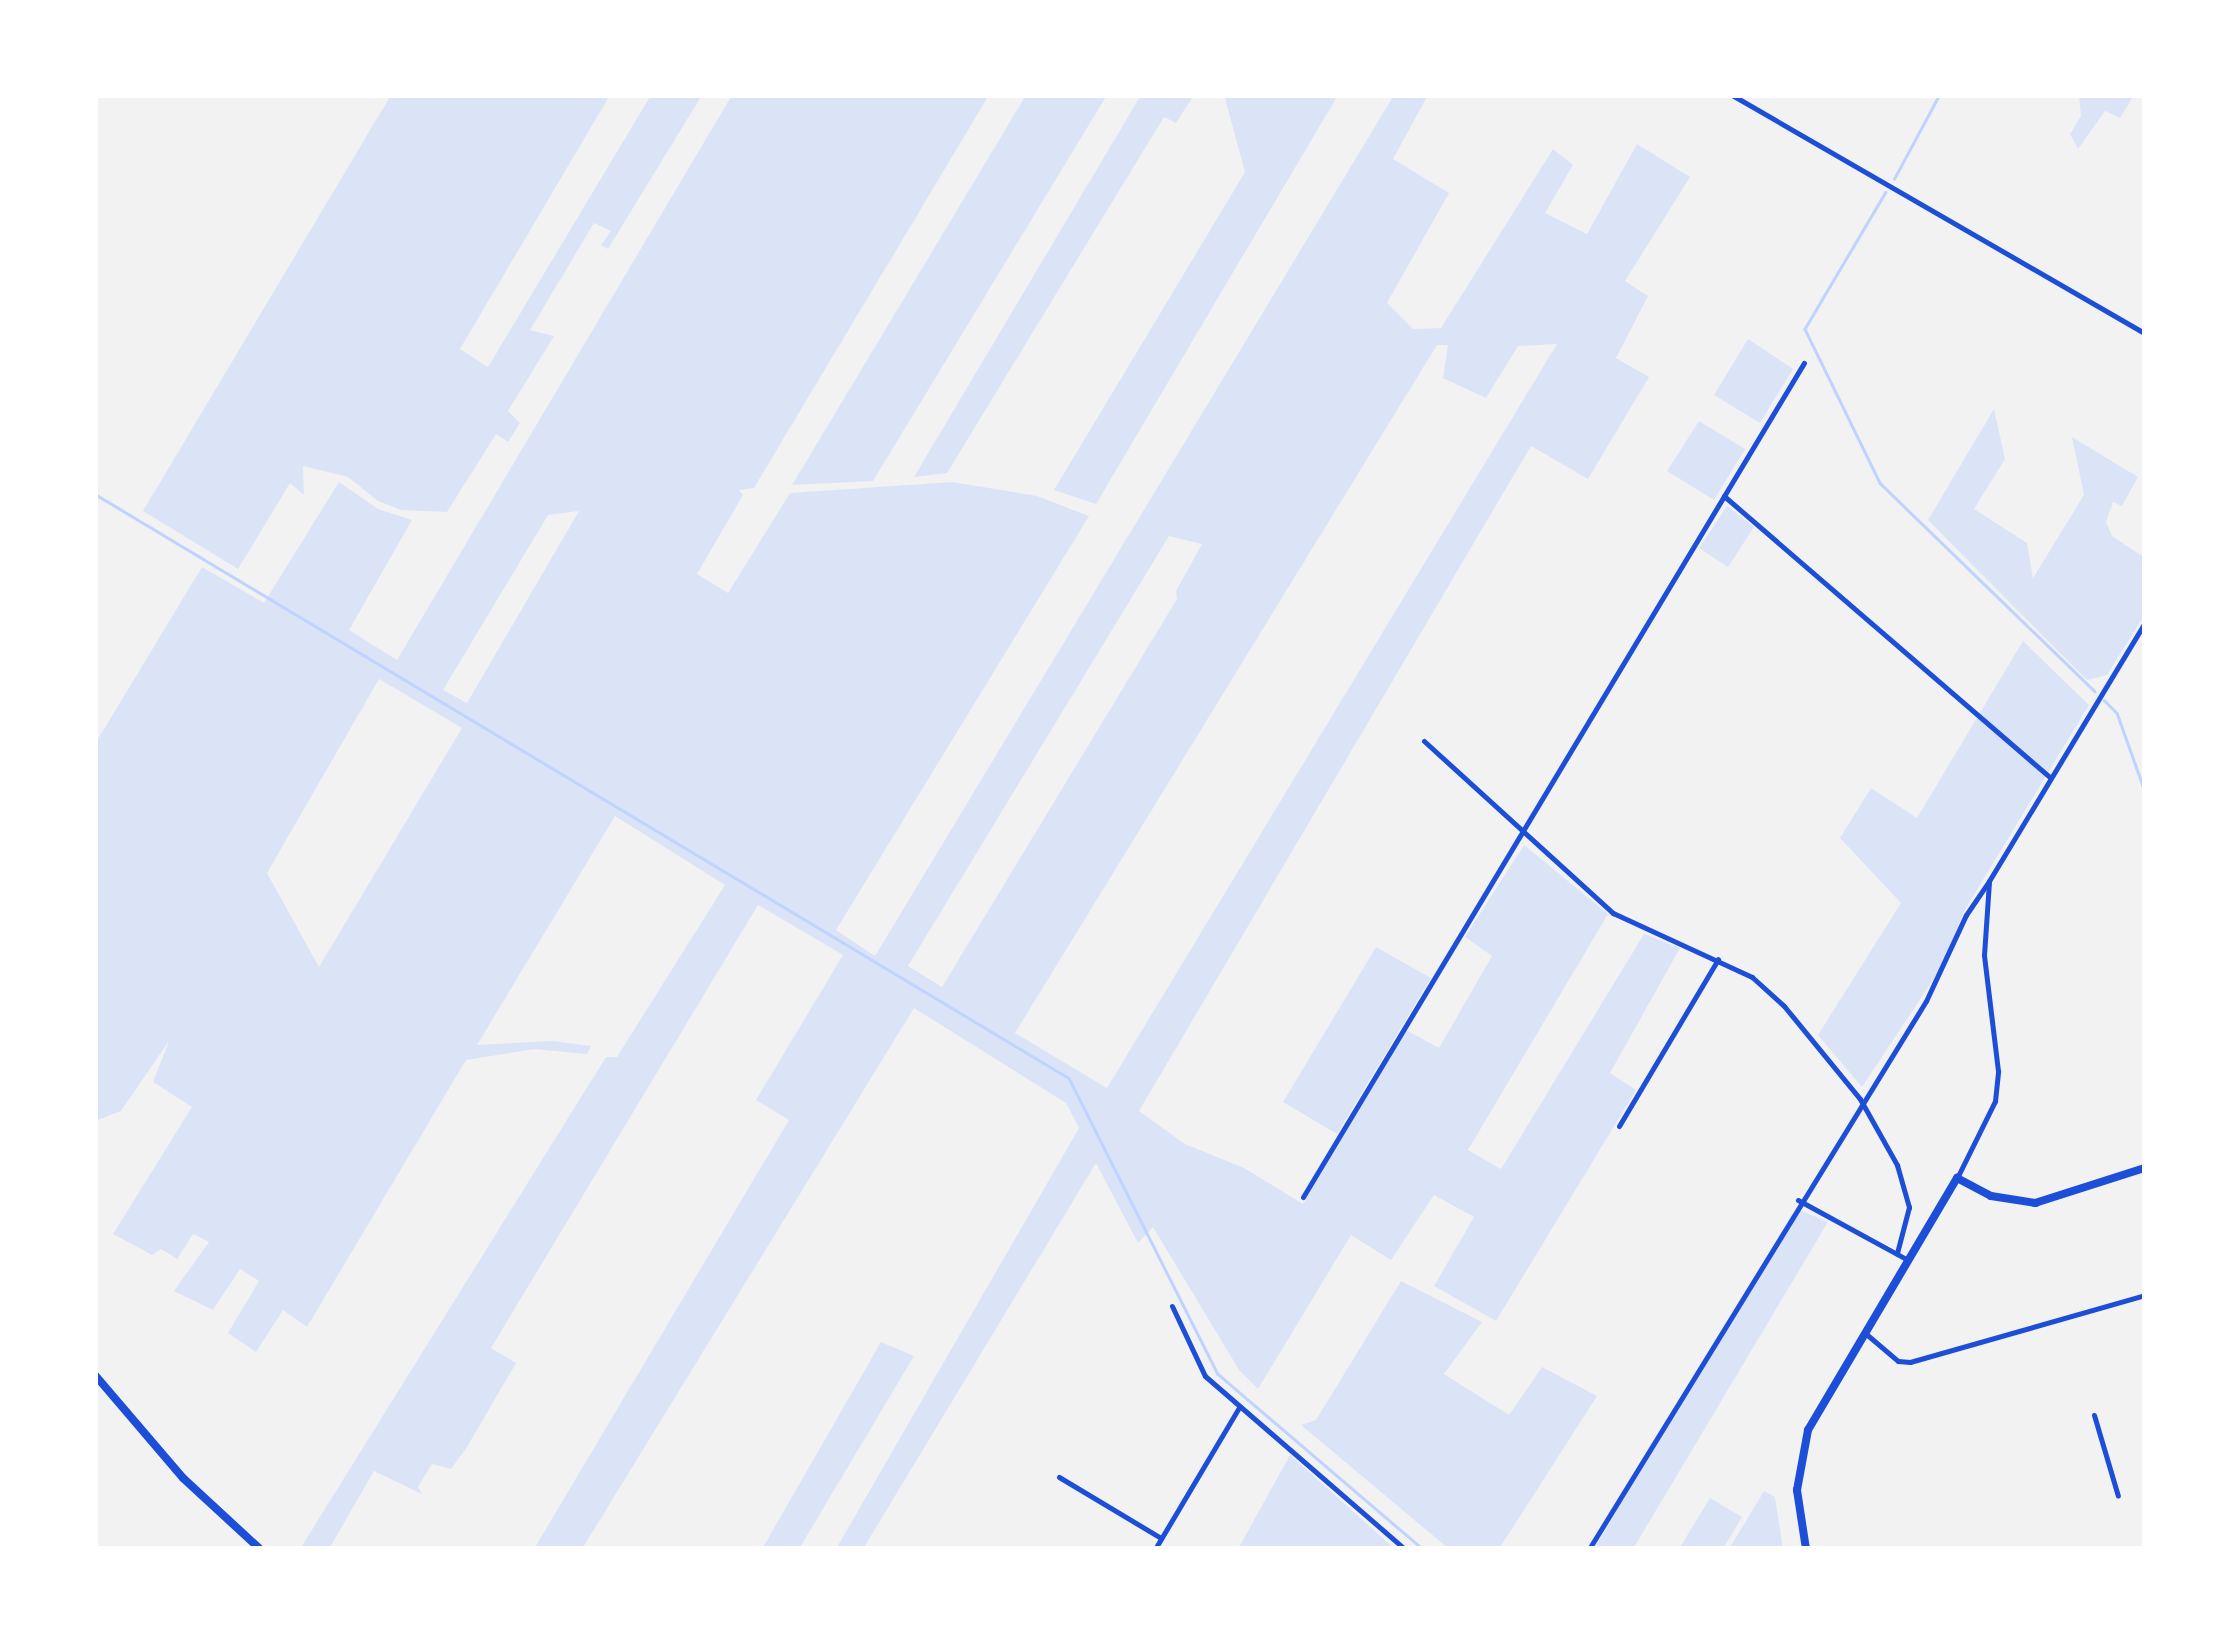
<!DOCTYPE html>
<html>
<head>
<meta charset="utf-8">
<style>
	body { margin:0 }
	#map { position:relative; width:2240px; height:1644px; overflow:hidden; background:#f2f2f2; font-family:"PT Sans",sans-serif }
	div>[style] { position:absolute }
	.green>* { inset:0; background:#dbe4f7 }
	.stream>* { height:2.5px; margin:-1.25px; padding:0 1.25px; transform-origin:1.25px; border-radius:1.25px; background:#bfd3fe }
	.minor>* { height:5px; margin:-2.5px; padding:0 2.5px; transform-origin:2.5px; border-radius:2.5px; background:#1d4ed8 }
	.tertiary>* { height:8px; margin:-4px; padding:0 4px; transform-origin:4px; border-radius:4px; background:#1d4ed8 }
	span { translate:-50% -50%; white-space:nowrap; text-align:center; line-height:1.15; -webkit-text-stroke:8px #fff; paint-order:stroke }
	.frame { position:absolute; inset:0; border:98px solid #fff; pointer-events:none }
</style>
</head>
<body>
<div id="map">
	<div class="green">
		<i style="clip-path:polygon(391px 95px,610px 95px,460px 349px,488px 367px,651px 95px,702px 95px,608px 249px,601px 245px,611px 231px,594px 223px,530px 330px,554px 336px,508px 411px,520px 423px,508px 442px,496px 434px,447px 512px,401px 510px,378px 501px,348px 477px,303px 466px,304px 495px,290px 483px,238px 569px,143px 511px)"></i>
		<i style="clip-path:polygon(evenodd,732px 95px,989px 95px,754px 488px,739px 490px,743px 495px,697px 574px,728px 593px,790px 493px,952px 482px,1037px 496px,1089px 516px,836px 930px,875px 956px,1394px 95px,1428px 95px,1393px 159px,1449px 193px,1387px 303px,1413px 329px,1441px 328px,1553px 149px,1573px 165px,1545px 213px,1587px 234px,1637px 144px,1690px 177px,1625px 281px,1648px 296px,1616px 358px,1649px 377px,1588px 479px,1531px 446px,1139px 1111px,1185px 1144px,1244px 1168px,1303px 1204px,1406px 1030px,1439px 1048px,1492px 956px,1465px 937px,1524px 845px,1608px 914px,1468px 1150px,1501px 1169px,1644px 934px,1680px 948px,1610px 1073px,1636px 1090px,1496px 1321px,1434px 1286px,1474px 1217px,1434px 1195px,1391px 1260px,1351px 1235px,1258px 1389px,1239px 1370px,1153px 1227px,1138px 1243px,1096px 1163px,863px 1549px,836px 1549px,1079px 1128px,1066px 1103px,914px 1008px,582px 1549px,534px 1549px,789px 1120px,756px 1100px,843px 955px,758px 905px,491px 1348px,516px 1363px,467px 1447px,451px 1469px,432px 1464px,418px 1487px,422px 1494px,374px 1471px,329px 1549px,300px 1549px,606px 1057px,617px 1057px,725px 885px,615px 816px,477px 1045px,552px 1041px,591px 1046px,587px 1054px,534px 1049px,466px 1060px,307px 1327px,283px 1310px,256px 1352px,228px 1333px,259px 1281px,240px 1269px,213px 1310px,174px 1291px,209px 1242px,193px 1234px,177px 1259px,161px 1249px,152px 1255px,113px 1234px,192px 1107px,153px 1082px,169px 1041px,121px 1111px,95px 1121px,95px 744px,202px 567px,264px 603px,339px 482px,378px 509px,412px 520px,349px 630px,397px 660px,732px 95px,1557px 344px,1107px 1088px,1015px 1033px,1437px 345px,1448px 345px,1443px 378px,1486px 398px,1518px 346px,1557px 344px,732px 95px,579px 511px,467px 703px,443px 690px,548px 515px,579px 511px,732px 95px,1169px 536px,1202px 544px,1176px 591px,1177px 599px,942px 987px,908px 966px,1169px 536px,732px 95px,379px 679px,462px 728px,319px 967px,267px 873px,379px 679px)"></i>
		<i style="clip-path:polygon(1026px 95px,1107px 95px,873px 481px,792px 485px)"></i>
		<i style="clip-path:polygon(1141px 95px,1194px 95px,1176px 123px,1164px 117px,947px 473px,914px 477px)"></i>
		<i style="clip-path:polygon(1224px 95px,1338px 95px,1096px 504px,1054px 490px,1245px 172px)"></i>
		<i style="clip-path:polygon(2079px 95px,2134px 95px,2120px 118px,2105px 111px,2078px 149px,2070px 134px,2081px 116px)"></i>
		<i style="clip-path:polygon(1748px 339px,1793px 369px,1760px 423px,1714px 395px)"></i>
		<i style="clip-path:polygon(1994px 409px,2005px 459px,1974px 509px,2027px 543px,2033px 578px,2084px 495px,2072px 437px,2138px 477px,2122px 506px,2113px 502px,2106px 522px,2112px 536px,2145px 558px,2145px 614px,2107px 675px,2087px 680px,1928px 520px)"></i>
		<i style="clip-path:polygon(1699px 421px,1745px 449px,1714px 500px,1667px 471px)"></i>
		<i style="clip-path:polygon(1727px 506px,1754px 527px,1728px 567px,1699px 548px)"></i>
		<i style="clip-path:polygon(2023px 641px,2089px 705px,1964px 911px,1942px 966px,1862px 1087px,1818px 1035px,1901px 903px,1840px 838px,1871px 788px,1917px 818px)"></i>
		<i style="clip-path:polygon(1376px 947px,1431px 978px,1337px 1134px,1283px 1102px)"></i>
		<i style="clip-path:polygon(1802px 1211px,1828px 1222px,1633px 1549px,1594px 1549px,1792px 1214px)"></i>
		<i style="clip-path:polygon(1401px 1281px,1482px 1322px,1444px 1374px,1509px 1415px,1542px 1367px,1597px 1396px,1499px 1549px,1449px 1549px,1301px 1425px,1316px 1420px)"></i>
		<i style="clip-path:polygon(881px 1342px,914px 1356px,799px 1549px,762px 1549px)"></i>
		<i style="clip-path:polygon(1290px 1455px,1395px 1549px,1238px 1549px)"></i>
		<i style="clip-path:polygon(1764px 1491px,1775px 1497px,1783px 1549px,1729px 1549px)"></i>
		<i style="clip-path:polygon(1710px 1498px,1742px 1517px,1723px 1549px,1679px 1549px)"></i>
	</div>
	<div class="stream">
		<i style="left:1894px;top:179px;width:95px;rotate:-61.8deg"></i>
		<i style="left:1886px;top:192px;width:159px;rotate:120.6deg"></i>
		<i style="left:1805px;top:329px;width:171px;rotate:64deg"></i>
		<i style="left:1880px;top:483px;width:299px;rotate:44.1deg"></i>
		<i style="left:95px;top:494px;width:1136px;rotate:30.95deg"></i>
		<i style="left:1069px;top:1078px;width:331px;rotate:63.3deg"></i>
		<i style="left:1218px;top:1374px;width:270px;rotate:40.5deg"></i>
		<i style="left:2104px;top:700px;width:18px;rotate:45deg"></i>
		<i style="left:2117px;top:713px;width:83px;rotate:70.3deg"></i>
	</div>
	<div class="minor">
		<i style="left:1732px;top:95px;width:477px;rotate:30deg"></i>
		<i style="left:1724px;top:496px;width:430px;rotate:40.8deg"></i>
		<i style="left:1424px;top:741px;width:256px;rotate:42.3deg"></i>
		<i style="left:1613px;top:913px;width:153px;rotate:24.7deg"></i>
		<i style="left:1752px;top:977px;width:43px;rotate:42.2deg"></i>
		<i style="left:1784px;top:1006px;width:120px;rotate:50.7deg"></i>
		<i style="left:1860px;top:1099px;width:76px;rotate:60.7deg"></i>
		<i style="left:1897px;top:1165px;width:44px;rotate:74.1deg"></i>
		<i style="left:1909px;top:1207px;width:48px;rotate:104.6deg"></i>
		<i style="left:1619px;top:1126px;width:194px;rotate:-59.3deg"></i>
		<i style="left:1957px;top:1178px;width:86px;rotate:-63.7deg"></i>
		<i style="left:1995px;top:1101px;width:30px;rotate:-84deg"></i>
		<i style="left:1998px;top:1071px;width:117px;rotate:-96.9deg"></i>
		<i style="left:1984px;top:955px;width:74px;rotate:-86.1deg"></i>
		<i style="left:1989px;top:881px;width:302px;rotate:-58.9deg"></i>
		<i style="left:1303px;top:1197px;width:973px;rotate:-59.01deg"></i>
		<i style="left:1798px;top:1200px;width:125px;rotate:28.6deg"></i>
		<i style="left:1172px;top:1306px;width:77px;rotate:64.8deg"></i>
		<i style="left:1205px;top:1376px;width:264px;rotate:40.9deg"></i>
		<i style="left:1865px;top:1333px;width:43px;rotate:40.3deg"></i>
		<i style="left:1898px;top:1361px;width:12px;rotate:5deg"></i>
		<i style="left:1910px;top:1362px;width:244px;rotate:-15.9deg"></i>
		<i style="left:2094px;top:1415px;width:84px;rotate:73.5deg"></i>
		<i style="left:1059px;top:1477px;width:119px;rotate:30.9deg"></i>
		<i style="left:1155px;top:1549px;width:163px;rotate:-59.3deg"></i>
		<i style="left:1589px;top:1549px;width:643px;rotate:-58.41deg"></i>
		<i style="left:1926px;top:1001px;width:95px;rotate:-65.1deg"></i>
		<i style="left:1966px;top:915px;width:41px;rotate:-55.9deg"></i>
	</div>
	<div class="tertiary">
		<i style="left:95px;top:1375px;width:135px;rotate:49.5deg"></i>
		<i style="left:183px;top:1478px;width:105px;rotate:42.7deg"></i>
		<i style="left:1806px;top:1549px;width:60px;rotate:-98.7deg"></i>
		<i style="left:1797px;top:1490px;width:61px;rotate:-79.6deg"></i>
		<i style="left:1808px;top:1430px;width:293px;rotate:-59.4deg"></i>
		<i style="left:1957px;top:1178px;width:38px;rotate:28deg"></i>
		<i style="left:1991px;top:1196px;width:45px;rotate:9deg"></i>
		<i style="left:2035px;top:1203px;width:115px;rotate:-17.7deg"></i>
	</div>
	<div class="frame"></div>
</div>
</body>
</html>
